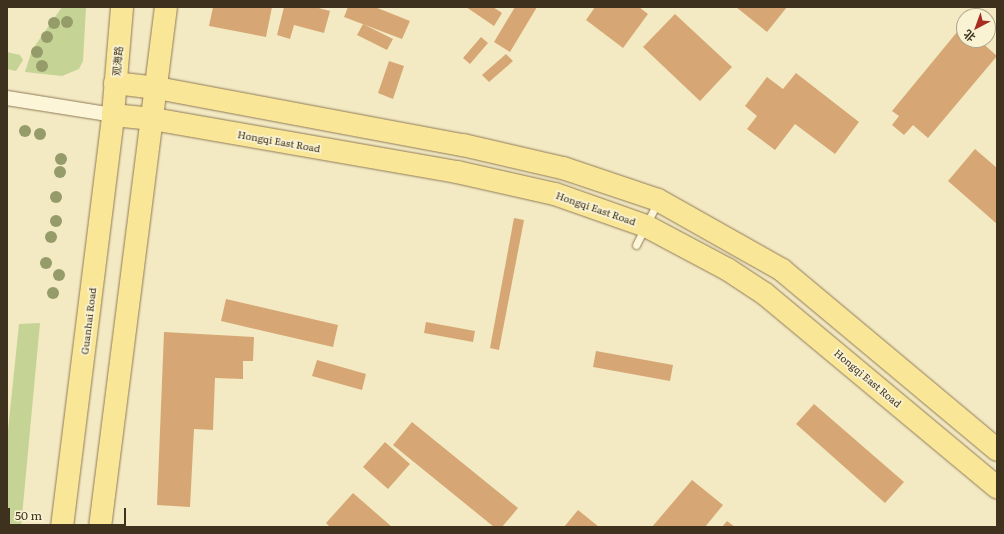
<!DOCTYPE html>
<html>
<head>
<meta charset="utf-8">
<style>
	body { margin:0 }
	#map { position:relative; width:1004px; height:534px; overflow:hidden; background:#f3eac3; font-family:Literata,"Noto Sans SC",serif }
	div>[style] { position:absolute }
	.green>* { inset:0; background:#c5d395 }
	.building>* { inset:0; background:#d6a774 }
	.roads { filter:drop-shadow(0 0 1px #907b57) drop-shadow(0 0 1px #907b57) }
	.service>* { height:7px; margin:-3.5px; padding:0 3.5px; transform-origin:3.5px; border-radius:3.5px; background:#fdf5d8 }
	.minor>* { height:14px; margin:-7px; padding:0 7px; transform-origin:7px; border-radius:7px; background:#fdf5d8 }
	.primary>* { height:22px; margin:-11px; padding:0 11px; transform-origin:11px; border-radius:11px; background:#fae697 }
	.trees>* { width:12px; height:12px; margin:-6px; border-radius:50%; background:#959c6a }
	span { translate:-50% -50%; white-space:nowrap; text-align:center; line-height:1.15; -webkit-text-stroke:3.5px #f9f3d4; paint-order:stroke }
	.street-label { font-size:10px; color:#3e311d }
	.frame { position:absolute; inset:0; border:8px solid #3e311d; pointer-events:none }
	.north { position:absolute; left:956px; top:8px; width:40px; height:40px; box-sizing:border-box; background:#f9f3d4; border:1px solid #aea58b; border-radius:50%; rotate:221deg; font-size:11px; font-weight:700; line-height:16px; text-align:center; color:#3e311d }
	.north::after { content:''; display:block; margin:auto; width:14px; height:18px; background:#a72d20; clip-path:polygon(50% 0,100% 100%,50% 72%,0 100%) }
	.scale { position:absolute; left:8px; top:508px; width:118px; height:18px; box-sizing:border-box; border:2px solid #3e311d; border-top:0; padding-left:5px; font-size:12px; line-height:14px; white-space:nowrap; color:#3e311d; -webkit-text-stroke:3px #f9f3d4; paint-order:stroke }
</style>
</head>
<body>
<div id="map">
	<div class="green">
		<i style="clip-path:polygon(62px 7px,86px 7px,83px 61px,79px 69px,62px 76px,25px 72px,32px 50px)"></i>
		<i style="clip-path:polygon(7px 52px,20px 55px,23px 60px,16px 71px,7px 69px)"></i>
		<i style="clip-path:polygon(40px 323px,21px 527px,7px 527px,7px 440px,19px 324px)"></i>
	</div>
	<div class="building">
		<i style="clip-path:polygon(213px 7px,272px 7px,266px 37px,209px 26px)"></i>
		<i style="clip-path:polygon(284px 7px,315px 7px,330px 11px,324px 33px,294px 25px,290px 39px,277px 35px)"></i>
		<i style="clip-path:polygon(348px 7px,375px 7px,410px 21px,402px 39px,344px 17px)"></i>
		<i style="clip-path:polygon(466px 7px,493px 7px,502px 13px,494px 26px)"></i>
		<i style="clip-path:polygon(515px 7px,537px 7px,510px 52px,494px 42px)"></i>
		<i style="clip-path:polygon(595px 7px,639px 7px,648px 14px,623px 48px,586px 20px)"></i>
		<i style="clip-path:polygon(736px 7px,787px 7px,767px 32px)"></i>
		<i style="clip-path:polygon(675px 14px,732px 67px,700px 101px,643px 47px)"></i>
		<i style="clip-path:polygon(363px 24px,393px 39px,387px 50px,357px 35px)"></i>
		<i style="clip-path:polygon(962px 26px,964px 40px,979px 40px,997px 56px,928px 138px,913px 125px,904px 135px,892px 125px,899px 116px,892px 111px)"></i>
		<i style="clip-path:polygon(481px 37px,488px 43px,470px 64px,463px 58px)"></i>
		<i style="clip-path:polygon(506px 54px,513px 61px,489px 82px,482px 75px)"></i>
		<i style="clip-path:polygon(389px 61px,404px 66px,393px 99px,378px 93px)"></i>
		<i style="clip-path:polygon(796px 73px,859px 122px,835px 154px,795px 124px,775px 150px,747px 129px,757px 116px,745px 106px,767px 77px,783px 89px)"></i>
		<i style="clip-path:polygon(975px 149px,997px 168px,997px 224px,948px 181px)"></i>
		<i style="clip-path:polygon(514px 218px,524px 220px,499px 350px,490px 348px)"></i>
		<i style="clip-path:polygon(226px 299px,338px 325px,333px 347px,221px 321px)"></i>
		<i style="clip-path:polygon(426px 322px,475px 331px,473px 342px,424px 333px)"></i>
		<i style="clip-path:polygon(164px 332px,254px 337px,253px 361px,243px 361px,243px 379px,215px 378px,213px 430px,194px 429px,190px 507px,157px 505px)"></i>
		<i style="clip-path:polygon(596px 351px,673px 365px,670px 381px,593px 367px)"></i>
		<i style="clip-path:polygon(317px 360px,366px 374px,362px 390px,312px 376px)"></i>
		<i style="clip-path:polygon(814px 404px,904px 482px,885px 503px,796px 424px)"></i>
		<i style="clip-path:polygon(412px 422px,518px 508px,502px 527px,494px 527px,393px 445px)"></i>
		<i style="clip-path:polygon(385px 442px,410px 464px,388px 489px,363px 467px)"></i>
		<i style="clip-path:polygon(692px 480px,723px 505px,705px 527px,652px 527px)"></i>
		<i style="clip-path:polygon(353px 493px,392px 527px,330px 527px,326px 523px)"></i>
		<i style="clip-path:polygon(578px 510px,599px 527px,564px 527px)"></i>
		<i style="clip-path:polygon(727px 521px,735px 527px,722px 527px)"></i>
	</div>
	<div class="roads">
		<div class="service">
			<i style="left:636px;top:245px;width:47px;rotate:-63.4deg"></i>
		</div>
		<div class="minor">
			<i style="left:7px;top:98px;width:107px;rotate:9.1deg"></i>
		</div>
		<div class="primary">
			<i style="left:115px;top:83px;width:42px;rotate:6.8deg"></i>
			<i style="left:157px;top:88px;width:311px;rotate:10.6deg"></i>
			<i style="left:463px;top:145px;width:103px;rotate:13deg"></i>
			<i style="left:563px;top:168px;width:100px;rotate:18.6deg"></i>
			<i style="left:658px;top:200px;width:142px;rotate:29.4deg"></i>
			<i style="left:782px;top:270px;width:280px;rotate:39.9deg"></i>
			<i style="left:113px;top:115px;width:40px;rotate:5.7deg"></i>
			<i style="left:153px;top:119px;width:309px;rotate:9.9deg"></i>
			<i style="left:457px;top:172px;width:100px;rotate:12.7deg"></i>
			<i style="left:555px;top:194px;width:96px;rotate:19.4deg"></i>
			<i style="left:646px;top:226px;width:92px;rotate:28deg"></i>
			<i style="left:727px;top:269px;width:45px;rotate:33.3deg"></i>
			<i style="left:765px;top:294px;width:302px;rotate:39.8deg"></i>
			<i style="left:62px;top:527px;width:415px;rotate:-82.9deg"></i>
			<i style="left:113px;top:115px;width:108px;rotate:-85.2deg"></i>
			<i style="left:100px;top:527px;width:524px;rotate:-82.77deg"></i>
		</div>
	</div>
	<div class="trees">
		<i style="left:67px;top:22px"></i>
		<i style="left:54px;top:23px"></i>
		<i style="left:47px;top:37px"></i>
		<i style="left:37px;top:52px"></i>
		<i style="left:42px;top:66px"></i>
		<i style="left:25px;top:131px"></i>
		<i style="left:40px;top:134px"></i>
		<i style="left:61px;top:159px"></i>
		<i style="left:60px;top:172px"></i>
		<i style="left:56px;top:197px"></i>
		<i style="left:56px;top:221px"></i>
		<i style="left:51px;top:237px"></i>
		<i style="left:46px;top:263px"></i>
		<i style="left:59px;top:275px"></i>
		<i style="left:53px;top:293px"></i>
	</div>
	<div class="street-label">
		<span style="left:117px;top:61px;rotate:-85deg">观海路</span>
		<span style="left:279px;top:141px;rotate:10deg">Hongqi East Road</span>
		<span style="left:596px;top:208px;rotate:19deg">Hongqi East Road</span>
		<span style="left:88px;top:321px;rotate:-83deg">Guanhai Road</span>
		<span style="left:868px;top:378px;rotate:40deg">Hongqi East Road</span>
	</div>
	<div class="frame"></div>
	<div class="north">北</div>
	<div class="scale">50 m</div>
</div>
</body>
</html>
